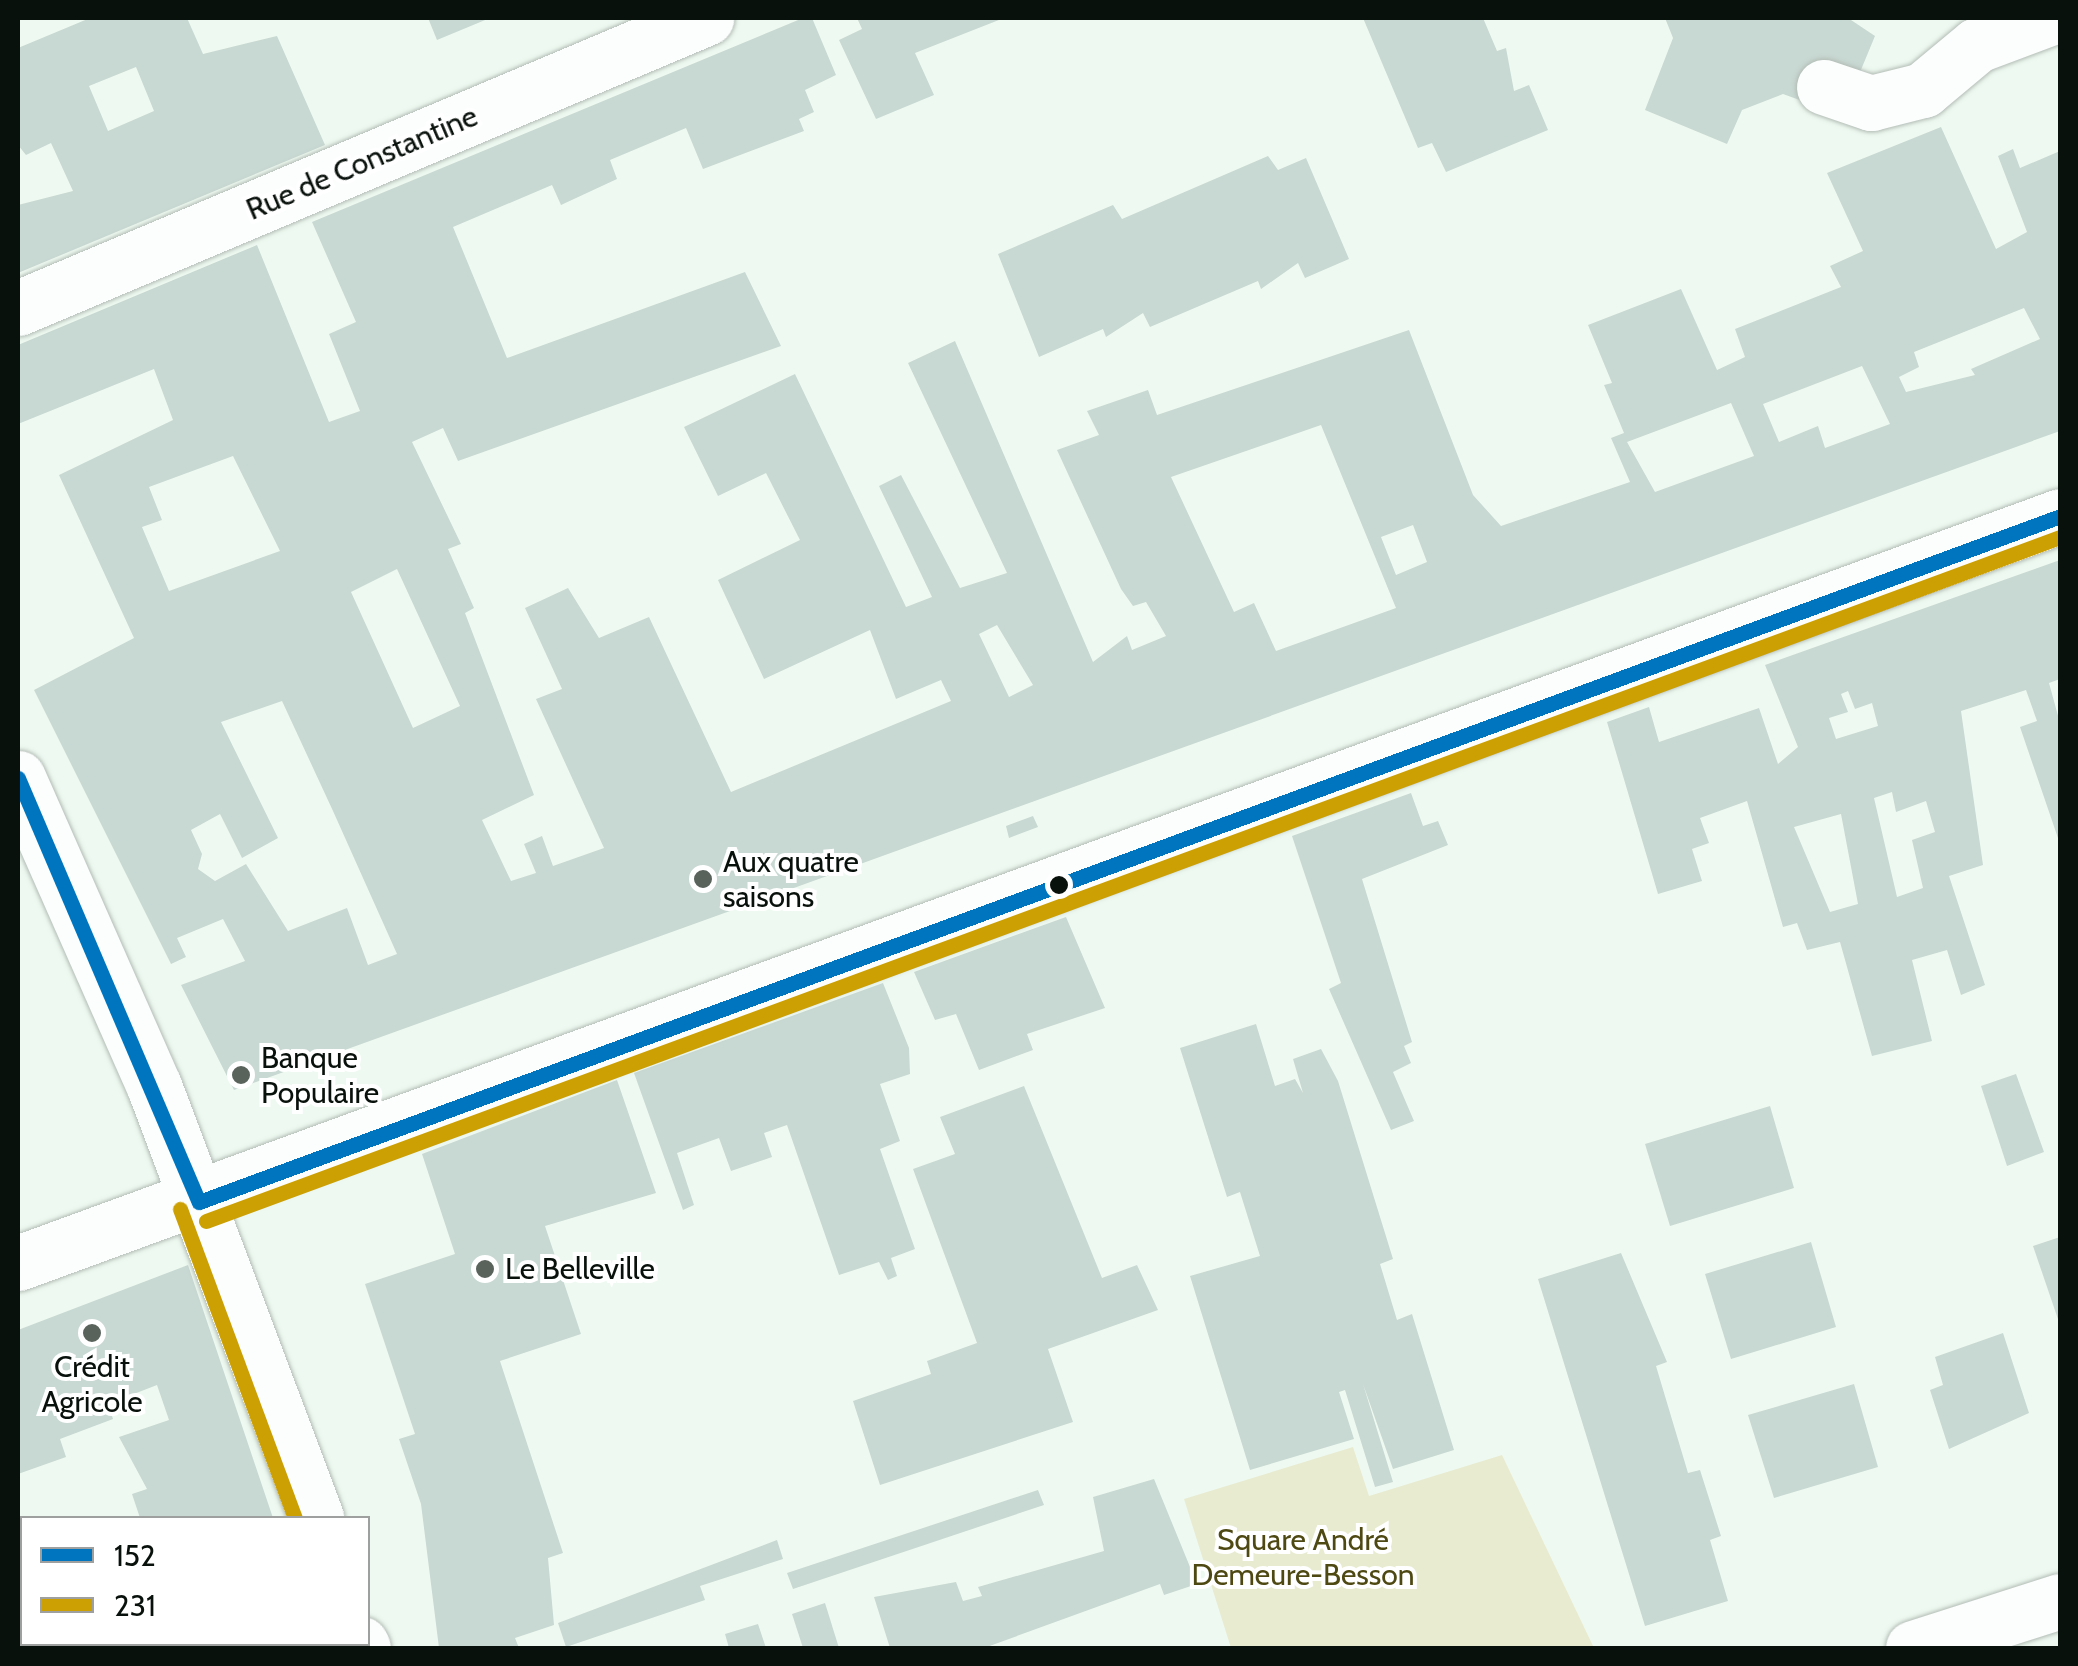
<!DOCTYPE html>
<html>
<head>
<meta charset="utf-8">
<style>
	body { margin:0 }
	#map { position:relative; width:2078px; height:1666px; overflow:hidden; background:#eefaf1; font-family:Cabin,sans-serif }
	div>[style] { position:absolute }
	.green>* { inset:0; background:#e8ebd0 }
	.building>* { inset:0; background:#c8d8d2 }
	.roads { filter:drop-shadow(0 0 2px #b3bcb6) drop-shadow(0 0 2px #b3bcb6) }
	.minor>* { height:55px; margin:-27.5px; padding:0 27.5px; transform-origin:27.5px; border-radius:27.5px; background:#fcfefd }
	.secondary>* { height:55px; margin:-27.5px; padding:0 27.5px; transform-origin:27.5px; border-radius:27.5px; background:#fcfefd }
	.bus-1>* { height:15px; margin:-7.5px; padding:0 7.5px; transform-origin:7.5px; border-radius:7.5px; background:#0075bf }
	.bus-2>* { height:15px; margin:-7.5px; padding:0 7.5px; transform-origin:7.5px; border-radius:7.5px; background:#cc9f02 }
	.dots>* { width:28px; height:28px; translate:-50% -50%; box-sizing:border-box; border:5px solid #fff; border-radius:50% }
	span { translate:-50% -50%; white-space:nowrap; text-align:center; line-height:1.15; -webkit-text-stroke:8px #fff; paint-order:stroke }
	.street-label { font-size:30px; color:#09110c }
	.poi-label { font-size:30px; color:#09110c }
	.left { translate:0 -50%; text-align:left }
	.park-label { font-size:30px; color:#4e4812 }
	.frame { position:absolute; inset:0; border:20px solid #09110c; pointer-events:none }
	.legend { position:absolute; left:20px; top:1516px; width:350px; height:130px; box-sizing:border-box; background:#fff; border:2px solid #9da09e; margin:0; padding:12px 18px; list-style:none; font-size:30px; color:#09110c }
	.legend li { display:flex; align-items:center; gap:20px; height:50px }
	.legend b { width:50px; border:2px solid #9da09e }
</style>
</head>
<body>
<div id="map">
	<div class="green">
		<i style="clip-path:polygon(1353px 1447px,1369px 1496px,1502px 1455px,1594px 1648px,1231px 1648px,1184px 1499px)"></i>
	</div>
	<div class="building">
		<i style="clip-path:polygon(evenodd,90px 18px,187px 18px,203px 54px,277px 36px,325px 145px,18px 273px,18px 205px,73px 191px,51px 143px,26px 155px,18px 145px,18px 48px,90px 18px,136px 67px,154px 111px,108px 131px,89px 86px,136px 67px)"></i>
		<i style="clip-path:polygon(428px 18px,490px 18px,437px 40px)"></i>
		<i style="clip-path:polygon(evenodd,803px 18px,812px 18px,836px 75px,805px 90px,814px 112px,799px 119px,804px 131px,703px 169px,686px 128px,610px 160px,617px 179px,561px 205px,552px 185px,453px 227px,507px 358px,745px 272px,781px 346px,458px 461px,443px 428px,412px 442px,461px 544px,448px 549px,474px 608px,465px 613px,534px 795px,482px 820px,511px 881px,536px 873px,524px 844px,542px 836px,553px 866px,604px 848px,536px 699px,562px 689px,525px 608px,568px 588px,599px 638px,649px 617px,731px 792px,951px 701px,941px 680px,896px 699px,870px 630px,764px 679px,718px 580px,800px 540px,766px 473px,718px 496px,684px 427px,795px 374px,906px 607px,932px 597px,879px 486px,901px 475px,960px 588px,1007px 573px,908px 363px,955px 341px,1093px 662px,1127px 636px,1132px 650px,1166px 636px,1146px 602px,1133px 606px,1121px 589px,1057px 450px,1099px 435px,1087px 411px,1148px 390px,1157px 415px,1409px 330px,1473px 495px,1501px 526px,1630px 482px,1611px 438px,1624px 433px,1604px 385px,1612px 383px,1588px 325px,1681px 289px,1717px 370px,1745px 357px,1735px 329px,1841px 287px,1830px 266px,1863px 251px,1827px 173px,1941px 127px,1996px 249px,2027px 232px,1998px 156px,2013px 149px,2020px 168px,2060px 151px,2060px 431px,234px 1090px,181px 985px,245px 961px,223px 919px,177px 938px,186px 957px,171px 964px,34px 690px,134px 638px,59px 475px,173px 420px,154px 369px,18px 424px,18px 345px,257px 245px,329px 422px,360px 411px,329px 334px,356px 322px,312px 222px,803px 18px,2024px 308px,2040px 339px,1971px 369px,1975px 375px,1906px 392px,1899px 377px,1919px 367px,1914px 352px,2024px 308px,803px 18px,1862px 366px,1890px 424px,1825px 448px,1818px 426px,1779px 442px,1763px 404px,1862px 366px,803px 18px,1731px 403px,1754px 456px,1655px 492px,1627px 442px,1731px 403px,803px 18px,1321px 425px,1396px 608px,1276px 651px,1254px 603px,1234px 612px,1171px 477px,1321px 425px,803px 18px,233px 456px,280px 551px,169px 591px,142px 527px,162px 520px,149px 487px,233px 456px,803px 18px,1413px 525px,1427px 562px,1396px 575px,1381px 537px,1413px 525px,803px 18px,397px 569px,460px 706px,413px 728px,351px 592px,397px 569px,803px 18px,997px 625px,1033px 685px,1009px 697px,979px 634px,997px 625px,803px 18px,282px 701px,333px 811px,397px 954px,368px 965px,347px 908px,288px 931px,246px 864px,215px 881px,198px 869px,202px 854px,191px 830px,220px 814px,242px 858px,278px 838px,221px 722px,282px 701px)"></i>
		<i style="clip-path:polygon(857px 18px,1004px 18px,915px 53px,934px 95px,876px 119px,839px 40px,862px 29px)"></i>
		<i style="clip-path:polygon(1363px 18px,1483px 18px,1497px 51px,1506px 48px,1514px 91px,1529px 85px,1548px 130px,1446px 172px,1432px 143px,1418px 148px)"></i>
		<i style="clip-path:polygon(1665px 18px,1848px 18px,1875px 36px,1858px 77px,1816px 106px,1783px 94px,1742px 110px,1727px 144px,1645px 110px,1673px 38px)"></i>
		<i style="clip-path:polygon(1268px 156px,1278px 170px,1306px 158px,1349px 259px,1305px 278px,1298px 263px,1261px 289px,1258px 281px,1150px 327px,1143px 313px,1106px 337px,1103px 329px,1039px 357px,998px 254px,1113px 205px,1122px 219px)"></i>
		<i style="clip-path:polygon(evenodd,2060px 560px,2060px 679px,2049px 683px,2060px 723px,2060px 844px,2020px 727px,2037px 721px,2026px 690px,1961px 711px,1983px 865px,1949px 876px,1985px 985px,1961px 995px,1947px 950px,1912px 960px,1932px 1041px,1872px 1056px,1840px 942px,1807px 950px,1797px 923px,1783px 927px,1747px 801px,1700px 818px,1709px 843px,1692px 849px,1702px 881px,1658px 894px,1607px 722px,1649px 707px,1659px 742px,1759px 708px,1778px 764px,1798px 747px,1765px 665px,2060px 560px,1848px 691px,1855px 709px,1872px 703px,1878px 726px,1836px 739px,1829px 718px,1848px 712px,1841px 694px,1848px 691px,2060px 560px,1892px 792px,1896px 812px,1926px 801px,1935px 832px,1912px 840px,1923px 888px,1897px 897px,1874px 798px,1892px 792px,2060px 560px,1841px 814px,1858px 904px,1830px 912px,1794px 827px,1841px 814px)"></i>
		<i style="clip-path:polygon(1411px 793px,1423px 826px,1438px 821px,1448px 845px,1362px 879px,1412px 1042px,1404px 1046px,1411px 1063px,1393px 1072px,1414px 1121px,1391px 1130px,1329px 989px,1341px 983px,1292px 836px)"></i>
		<i style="clip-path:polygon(1033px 816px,1038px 827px,1009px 838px,1006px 826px)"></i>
		<i style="clip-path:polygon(1066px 917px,1105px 1008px,1027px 1034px,1033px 1050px,979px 1070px,956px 1014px,935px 1020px,914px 972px)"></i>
		<i style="clip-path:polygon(883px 983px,909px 1048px,910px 1074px,880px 1084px,900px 1141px,880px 1149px,915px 1249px,891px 1258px,897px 1276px,888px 1280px,879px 1262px,839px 1275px,787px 1125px,764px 1133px,772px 1157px,731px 1171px,719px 1138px,677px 1153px,694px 1205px,683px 1210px,634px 1073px)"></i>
		<i style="clip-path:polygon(1256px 1024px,1275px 1086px,1295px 1079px,1303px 1093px,1293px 1059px,1321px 1049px,1338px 1081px,1393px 1259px,1380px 1264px,1397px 1320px,1412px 1314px,1454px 1450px,1393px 1469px,1363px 1384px,1393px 1482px,1375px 1487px,1345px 1390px,1339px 1392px,1354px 1439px,1250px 1470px,1190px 1276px,1260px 1256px,1240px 1192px,1227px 1197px,1180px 1048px)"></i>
		<i style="clip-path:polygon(2016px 1074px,2044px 1152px,2007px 1166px,1981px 1086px)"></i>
		<i style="clip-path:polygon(617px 1080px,656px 1193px,545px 1226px,581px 1334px,500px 1361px,563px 1553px,548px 1558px,554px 1625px,515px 1638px,519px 1648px,439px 1648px,421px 1504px,399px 1439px,415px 1434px,365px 1284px,455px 1254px,422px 1154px)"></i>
		<i style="clip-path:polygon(1024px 1086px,1102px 1278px,1137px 1265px,1158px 1310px,1048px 1349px,1073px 1422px,880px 1485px,853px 1401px,931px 1374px,927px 1361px,977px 1343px,913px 1169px,955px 1154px,940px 1117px)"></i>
		<i style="clip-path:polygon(1770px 1106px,1794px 1188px,1670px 1226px,1645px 1144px)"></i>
		<i style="clip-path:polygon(2060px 1237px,2060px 1325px,2033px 1246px)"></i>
		<i style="clip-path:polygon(1811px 1242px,1836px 1327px,1731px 1359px,1705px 1274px)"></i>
		<i style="clip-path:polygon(1621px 1253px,1667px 1362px,1656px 1366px,1688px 1473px,1700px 1470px,1721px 1536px,1710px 1540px,1728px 1601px,1645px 1626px,1538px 1279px)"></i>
		<i style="clip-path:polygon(188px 1265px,273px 1518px,140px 1518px,132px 1494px,147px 1489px,119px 1437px,169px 1420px,157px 1385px,108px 1404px,113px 1419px,60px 1439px,66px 1457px,18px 1474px,18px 1330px)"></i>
		<i style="clip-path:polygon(2003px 1333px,2029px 1413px,1949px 1449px,1930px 1390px,1943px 1385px,1935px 1357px)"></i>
		<i style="clip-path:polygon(1854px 1384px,1878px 1467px,1774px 1498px,1748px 1415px)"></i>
		<i style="clip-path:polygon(1154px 1479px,1197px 1584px,1164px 1595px,1160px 1584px,984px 1648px,890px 1648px,874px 1597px,956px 1582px,963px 1601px,982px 1596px,978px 1587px,1104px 1551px,1093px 1497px)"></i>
		<i style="clip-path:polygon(1038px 1490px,1044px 1505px,793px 1589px,787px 1573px)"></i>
		<i style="clip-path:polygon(777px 1540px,783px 1559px,700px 1586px,705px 1600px,566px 1647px,558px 1623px)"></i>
		<i style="clip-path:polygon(825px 1603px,839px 1648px,803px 1648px,792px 1614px)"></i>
		<i style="clip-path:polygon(758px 1624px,766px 1648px,729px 1648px,725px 1634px)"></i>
		<i style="clip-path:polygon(110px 1644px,297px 1644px,299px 1648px,111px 1648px)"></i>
	</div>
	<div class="roads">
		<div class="minor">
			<i style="left:1824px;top:87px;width:50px;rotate:18.8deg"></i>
			<i style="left:1871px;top:103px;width:54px;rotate:-14deg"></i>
			<i style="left:1923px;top:90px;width:70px;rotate:-39.8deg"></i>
			<i style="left:1977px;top:45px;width:77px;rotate:-20.6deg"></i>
			<i style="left:18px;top:308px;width:747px;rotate:-22.86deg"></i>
			<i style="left:1913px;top:1648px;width:154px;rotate:-17.7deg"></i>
		</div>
		<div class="secondary">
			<i style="left:18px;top:778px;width:337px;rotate:66.2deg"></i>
			<i style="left:154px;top:1086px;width:461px;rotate:69.4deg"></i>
			<i style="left:18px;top:1263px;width:2174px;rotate:-20.09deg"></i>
			<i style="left:361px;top:1644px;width:4px;rotate:63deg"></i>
		</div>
	</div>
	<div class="bus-1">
		<i style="left:18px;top:778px;width:461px;rotate:66.9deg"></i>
		<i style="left:199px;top:1202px;width:1983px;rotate:-20.23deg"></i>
	</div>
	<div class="bus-2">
		<i style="left:180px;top:1209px;width:330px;rotate:69.6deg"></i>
		<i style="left:206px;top:1221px;width:1976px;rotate:-20.25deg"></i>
	</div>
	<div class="dots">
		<i style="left:703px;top:879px;background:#59635c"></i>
		<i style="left:1059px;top:885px;background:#09110c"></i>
		<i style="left:241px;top:1075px;background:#59635c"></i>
		<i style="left:485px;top:1269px;background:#59635c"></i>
		<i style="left:92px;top:1333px;background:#59635c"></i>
	</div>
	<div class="street-label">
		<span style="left:362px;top:163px;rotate:-23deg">Rue de Constantine</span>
	</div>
	<div class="poi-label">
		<span class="left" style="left:723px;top:879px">Aux quatre<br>saisons</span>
		<span class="left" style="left:261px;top:1075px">Banque<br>Populaire</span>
		<span class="left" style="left:505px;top:1269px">Le Belleville</span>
		<span style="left:92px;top:1384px">Crédit<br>Agricole</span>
	</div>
	<div class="park-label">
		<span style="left:1303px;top:1557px">Square André<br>Demeure-Besson</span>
	</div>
	<div class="frame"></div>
	<ul class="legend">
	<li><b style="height:12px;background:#0075bf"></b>152</li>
	<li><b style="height:12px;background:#cc9f02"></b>231</li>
	</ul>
</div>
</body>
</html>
